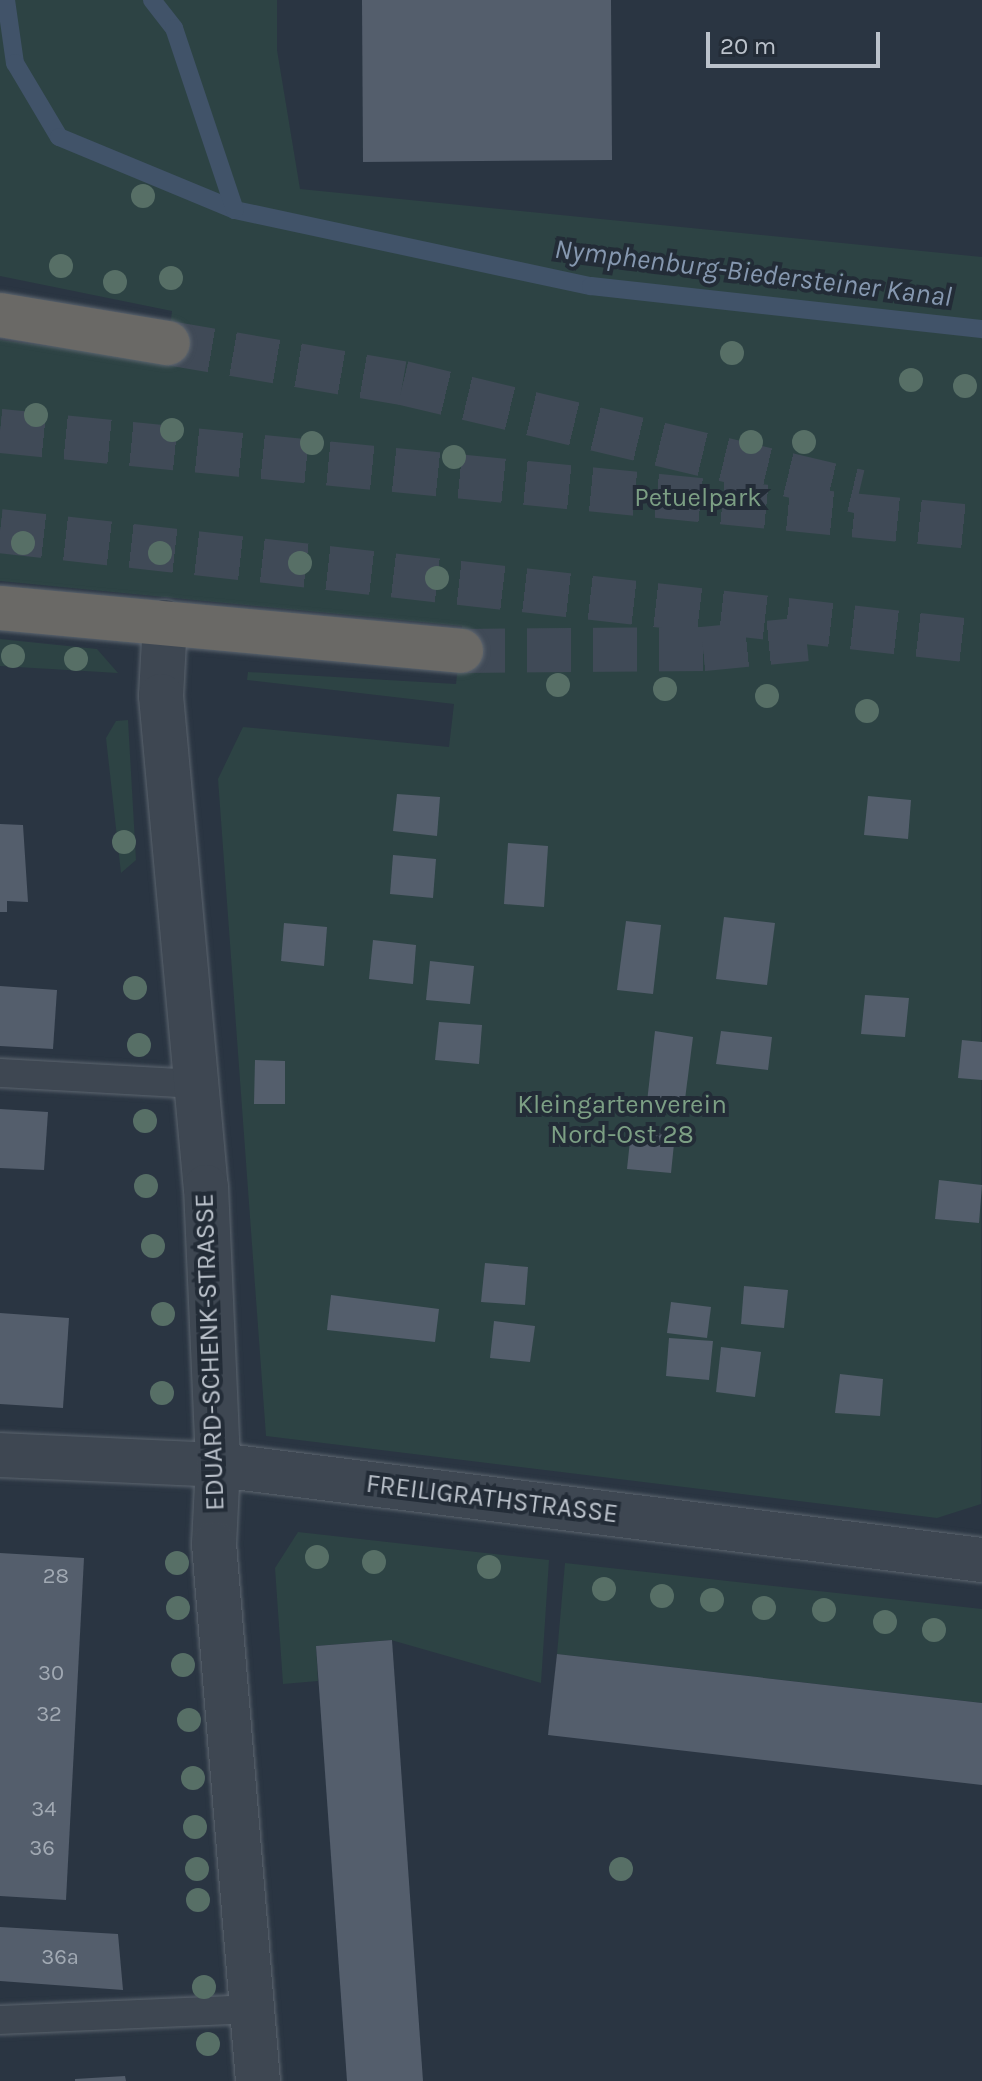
<!DOCTYPE html>
<html>
<head>
<meta charset="utf-8">
<style>
	body { margin:0 }
	#map { position:relative; width:982px; height:2081px; overflow:hidden; background:#2a3542; font-family:Karla,sans-serif }
	div>[style] { position:absolute }
	.green>* { inset:0; background:#2d4344 }
	.stream>* { height:18px; margin:-9px; padding:0 9px; transform-origin:9px; border-radius:9px; background:#415369 }
	.building>* { inset:0; background:#545e6c }
	.trunk-tunnel>* { height:44px; margin-top:-22px; transform-origin:0; background:repeating-linear-gradient(90deg,#404a57 0 44px,transparent 0 66px) }
	.roads { filter:drop-shadow(0 0 2px #5c656f) drop-shadow(0 0 2px #5c656f) }
	.service>* { height:28px; margin:-14px; padding:0 14px; transform-origin:14px; border-radius:14px; background:#3e4752 }
	.minor>* { height:44px; margin:-22px; padding:0 22px; transform-origin:22px; border-radius:22px; background:#3e4752 }
	.trunk>* { height:44px; margin:-22px; padding:0 22px; transform-origin:22px; border-radius:22px; background:#6a6966 }
	.trees>* { width:24px; height:24px; margin:-12px; border-radius:50%; background:#576f66 }
	span { translate:-50% -50%; white-space:nowrap; text-align:center; line-height:1.15; -webkit-text-stroke:8px #232c37; paint-order:stroke }
	.number-label { font-size:22px; color:#a1a9b3 }
	.number-label span { -webkit-text-stroke-width:0 }
	.park-label { font-size:26px; color:#7c9f84 }
	.street-label { font-size:26px; color:#bbc2cb }
	.water-label { font-size:28px; color:#8698b0; font-style:italic }
	.scale { position:absolute; left:706px; top:32px; width:174px; height:36px; box-sizing:border-box; border:4px solid #bbc2cb; border-top:0; padding-left:10px; font-size:24px; line-height:28px; white-space:nowrap; color:#bbc2cb; -webkit-text-stroke:6px #232c37; paint-order:stroke }
</style>
</head>
<body>
<div id="map">
	<div class="green">
		<i style="clip-path:polygon(0 0,277px 0,277px 50px,300px 189px,982px 257px,981px 1504px,937px 1518px,266px 1436px,218px 779px,243px 727px,449px 747px,454px 704px,247px 680px,248px 672px,456px 684px,462px 626px,0 581px,0 340px,166px 361px,172px 311px,0 276px)"></i>
		<i style="clip-path:polygon(0 639px,97px 649px,118px 673px,0 666px)"></i>
		<i style="clip-path:polygon(128px 720px,136px 860px,121px 873px,106px 738px,116px 721px)"></i>
		<i style="clip-path:polygon(298px 1532px,549px 1560px,541px 1683px,391px 1640px,316px 1646px,318px 1681px,283px 1684px,275px 1568px)"></i>
		<i style="clip-path:polygon(565px 1563px,982px 1609px,982px 1703px,557px 1654px)"></i>
	</div>
	<div class="stream">
		<i style="left:6px;top:0;width:64px;rotate:81.9deg"></i>
		<i style="left:15px;top:63px;width:86px;rotate:59.3deg"></i>
		<i style="left:59px;top:137px;width:191px;rotate:22.5deg"></i>
		<i style="left:235px;top:210px;width:364px;rotate:12.1deg"></i>
		<i style="left:591px;top:286px;width:393px;rotate:6.3deg"></i>
		<i style="left:152px;top:0;width:36px;rotate:52deg"></i>
		<i style="left:174px;top:28px;width:192px;rotate:71.5deg"></i>
	</div>
	<div class="building">
		<i style="clip-path:polygon(362px 0,611px 0,612px 160px,363px 162px)"></i>
		<i style="clip-path:polygon(397px 794px,440px 797px,437px 836px,393px 831px)"></i>
		<i style="clip-path:polygon(868px 796px,911px 800px,908px 839px,864px 835px)"></i>
		<i style="clip-path:polygon(0 824px,23px 825px,28px 902px,7px 901px,7px 912px,0 912px)"></i>
		<i style="clip-path:polygon(508px 843px,548px 846px,544px 907px,504px 904px)"></i>
		<i style="clip-path:polygon(393px 855px,436px 859px,433px 898px,390px 894px)"></i>
		<i style="clip-path:polygon(724px 917px,775px 923px,767px 985px,716px 979px)"></i>
		<i style="clip-path:polygon(626px 921px,661px 925px,653px 994px,617px 990px)"></i>
		<i style="clip-path:polygon(284px 923px,327px 927px,324px 966px,281px 961px)"></i>
		<i style="clip-path:polygon(373px 940px,416px 945px,413px 984px,369px 979px)"></i>
		<i style="clip-path:polygon(430px 961px,474px 966px,470px 1004px,426px 1000px)"></i>
		<i style="clip-path:polygon(0 986px,57px 990px,53px 1049px,0 1046px)"></i>
		<i style="clip-path:polygon(865px 995px,909px 998px,905px 1037px,861px 1034px)"></i>
		<i style="clip-path:polygon(439px 1022px,482px 1025px,479px 1064px,435px 1060px)"></i>
		<i style="clip-path:polygon(655px 1031px,693px 1037px,684px 1107px,647px 1102px)"></i>
		<i style="clip-path:polygon(721px 1031px,772px 1037px,768px 1070px,716px 1064px)"></i>
		<i style="clip-path:polygon(962px 1040px,982px 1042px,982px 1080px,958px 1078px)"></i>
		<i style="clip-path:polygon(255px 1060px,285px 1061px,285px 1104px,254px 1104px)"></i>
		<i style="clip-path:polygon(0 1109px,48px 1112px,44px 1170px,0 1168px)"></i>
		<i style="clip-path:polygon(631px 1131px,675px 1134px,671px 1173px,627px 1169px)"></i>
		<i style="clip-path:polygon(939px 1180px,982px 1185px,979px 1223px,935px 1219px)"></i>
		<i style="clip-path:polygon(485px 1263px,528px 1267px,525px 1305px,481px 1302px)"></i>
		<i style="clip-path:polygon(744px 1286px,788px 1290px,784px 1328px,741px 1324px)"></i>
		<i style="clip-path:polygon(331px 1295px,439px 1309px,435px 1342px,327px 1330px)"></i>
		<i style="clip-path:polygon(671px 1302px,711px 1307px,707px 1338px,667px 1333px)"></i>
		<i style="clip-path:polygon(0 1313px,69px 1318px,63px 1408px,0 1404px)"></i>
		<i style="clip-path:polygon(494px 1321px,535px 1326px,530px 1362px,490px 1358px)"></i>
		<i style="clip-path:polygon(669px 1338px,713px 1341px,709px 1380px,666px 1376px)"></i>
		<i style="clip-path:polygon(721px 1347px,761px 1352px,755px 1397px,716px 1392px)"></i>
		<i style="clip-path:polygon(840px 1374px,883px 1379px,880px 1416px,835px 1413px)"></i>
		<i style="clip-path:polygon(0 1553px,84px 1558px,66px 1900px,0 1896px)"></i>
		<i style="clip-path:polygon(392px 1640px,423px 2081px,347px 2081px,316px 1646px)"></i>
		<i style="clip-path:polygon(557px 1654px,982px 1703px,982px 1785px,548px 1735px)"></i>
		<i style="clip-path:polygon(0 1927px,118px 1934px,123px 1990px,0 1981px)"></i>
		<i style="clip-path:polygon(125px 2076px,126px 2081px,75px 2081px,75px 2079px)"></i>
	</div>
	<div class="trunk-tunnel">
		<i style="left:168px;top:343px;width:238px;rotate:9.7deg"></i>
		<i style="left:403px;top:383px;width:469px;rotate:13.4deg"></i>
		<i style="left:0;top:431px;width:987px;rotate:5.64deg"></i>
		<i style="left:0;top:531px;width:988px;rotate:6.45deg"></i>
		<i style="left:461px;top:651px;width:242px;rotate:-0.5deg"></i>
		<i style="left:703px;top:649px;width:104px;rotate:-5.5deg"></i>
	</div>
	<div class="roads">
		<div class="service">
			<i style="left:0;top:1073px;width:196px;rotate:3.2deg"></i>
			<i style="left:0;top:2020px;width:252px;rotate:-2.5deg"></i>
		</div>
		<div class="minor">
			<i style="left:165px;top:622px;width:74px;rotate:93.1deg"></i>
			<i style="left:161px;top:696px;width:493px;rotate:84.8deg"></i>
			<i style="left:206px;top:1187px;width:278px;rotate:87.5deg"></i>
			<i style="left:218px;top:1465px;width:79px;rotate:92.9deg"></i>
			<i style="left:214px;top:1544px;width:539px;rotate:85.32deg"></i>
			<i style="left:0;top:1455px;width:218px;rotate:2.6deg"></i>
			<i style="left:218px;top:1465px;width:770px;rotate:7.09deg"></i>
		</div>
		<div class="trunk">
			<i style="left:0;top:315px;width:170px;rotate:9.5deg"></i>
			<i style="left:0;top:608px;width:463px;rotate:5.3deg"></i>
		</div>
	</div>
	<div class="trees">
		<i style="left:143px;top:196px"></i>
		<i style="left:61px;top:266px"></i>
		<i style="left:171px;top:278px"></i>
		<i style="left:115px;top:282px"></i>
		<i style="left:732px;top:353px"></i>
		<i style="left:911px;top:380px"></i>
		<i style="left:965px;top:386px"></i>
		<i style="left:36px;top:415px"></i>
		<i style="left:172px;top:430px"></i>
		<i style="left:751px;top:442px"></i>
		<i style="left:804px;top:442px"></i>
		<i style="left:312px;top:443px"></i>
		<i style="left:454px;top:457px"></i>
		<i style="left:23px;top:543px"></i>
		<i style="left:160px;top:553px"></i>
		<i style="left:300px;top:563px"></i>
		<i style="left:437px;top:578px"></i>
		<i style="left:13px;top:656px"></i>
		<i style="left:76px;top:659px"></i>
		<i style="left:558px;top:685px"></i>
		<i style="left:665px;top:689px"></i>
		<i style="left:767px;top:696px"></i>
		<i style="left:867px;top:711px"></i>
		<i style="left:124px;top:842px"></i>
		<i style="left:135px;top:988px"></i>
		<i style="left:139px;top:1045px"></i>
		<i style="left:145px;top:1121px"></i>
		<i style="left:146px;top:1186px"></i>
		<i style="left:153px;top:1246px"></i>
		<i style="left:163px;top:1314px"></i>
		<i style="left:162px;top:1393px"></i>
		<i style="left:317px;top:1557px"></i>
		<i style="left:374px;top:1562px"></i>
		<i style="left:177px;top:1563px"></i>
		<i style="left:489px;top:1567px"></i>
		<i style="left:604px;top:1589px"></i>
		<i style="left:662px;top:1596px"></i>
		<i style="left:712px;top:1600px"></i>
		<i style="left:178px;top:1608px"></i>
		<i style="left:764px;top:1608px"></i>
		<i style="left:824px;top:1610px"></i>
		<i style="left:885px;top:1622px"></i>
		<i style="left:934px;top:1630px"></i>
		<i style="left:183px;top:1665px"></i>
		<i style="left:189px;top:1720px"></i>
		<i style="left:193px;top:1778px"></i>
		<i style="left:195px;top:1827px"></i>
		<i style="left:197px;top:1869px"></i>
		<i style="left:621px;top:1869px"></i>
		<i style="left:198px;top:1900px"></i>
		<i style="left:204px;top:1987px"></i>
		<i style="left:208px;top:2044px"></i>
	</div>
	<div class="number-label">
		<span style="left:56px;top:1577px">28</span>
		<span style="left:51px;top:1674px">30</span>
		<span style="left:49px;top:1715px">32</span>
		<span style="left:44px;top:1810px">34</span>
		<span style="left:42px;top:1849px">36</span>
		<span style="left:60px;top:1958px">36a</span>
	</div>
	<div class="park-label">
		<span style="left:698px;top:498px">Petuelpark</span>
		<span style="left:622px;top:1120px">Kleingartenverein<br>Nord-Ost 28</span>
	</div>
	<div class="street-label">
		<span style="left:210px;top:1352px;rotate:-92deg">EDUARD-SCHENK-STRASSE</span>
		<span style="left:492px;top:1499px;rotate:7deg">FREILIGRATHSTRASSE</span>
	</div>
	<div class="water-label">
		<span style="left:753px;top:273px;rotate:7deg">Nymphenburg-Biedersteiner Kanal</span>
	</div>
	<div class="scale">20 m</div>
</div>
</body>
</html>
